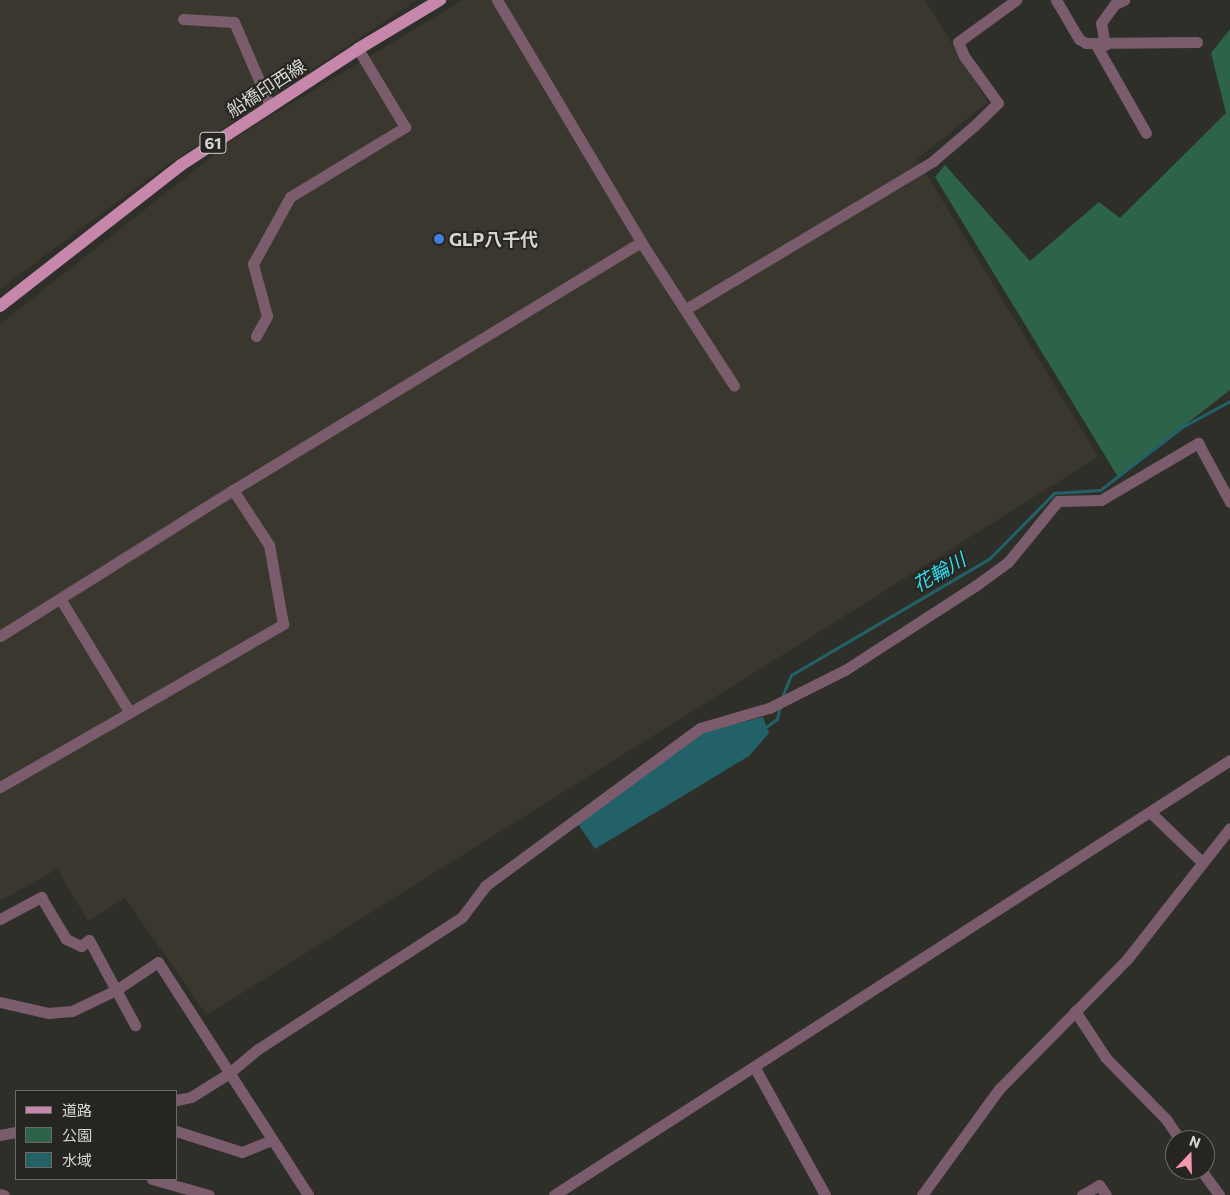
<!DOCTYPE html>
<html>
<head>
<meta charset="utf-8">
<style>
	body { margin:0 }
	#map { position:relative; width:1230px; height:1195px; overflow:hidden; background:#2f2f2a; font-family:Commissioner,"Noto Sans JP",sans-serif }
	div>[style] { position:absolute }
	.built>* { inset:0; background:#3a382e }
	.green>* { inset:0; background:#2c6349 }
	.water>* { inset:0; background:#236169 }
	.stream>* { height:3px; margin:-1.5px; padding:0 1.5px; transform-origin:1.5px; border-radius:1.5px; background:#236169 }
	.minor>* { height:11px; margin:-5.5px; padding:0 5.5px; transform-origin:5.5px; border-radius:5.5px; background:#7b5c6d }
	.major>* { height:12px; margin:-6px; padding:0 6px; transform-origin:6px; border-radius:6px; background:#c787ab }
	.dots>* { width:14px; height:14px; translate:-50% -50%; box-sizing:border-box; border:2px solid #262521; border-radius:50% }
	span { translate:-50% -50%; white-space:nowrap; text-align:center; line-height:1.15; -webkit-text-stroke:4px #262521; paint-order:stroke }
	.shield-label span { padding:1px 4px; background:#262521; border:1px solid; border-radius:4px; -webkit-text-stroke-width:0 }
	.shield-label { font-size:16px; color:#d5d5d2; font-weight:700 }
	.street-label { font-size:18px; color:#d5d5d2 }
	.poi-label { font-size:18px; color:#d5d5d2; font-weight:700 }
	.left { translate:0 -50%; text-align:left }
	.water-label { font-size:19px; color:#2ee1f5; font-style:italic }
	.legend { position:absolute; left:15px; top:1090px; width:162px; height:90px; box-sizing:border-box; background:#262521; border:1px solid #6c6b68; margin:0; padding:6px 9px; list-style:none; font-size:15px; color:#d5d5d2 }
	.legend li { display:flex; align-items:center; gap:10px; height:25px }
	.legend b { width:25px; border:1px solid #6c6b68 }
	.north { position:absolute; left:1165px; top:1130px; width:50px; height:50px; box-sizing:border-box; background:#262521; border:1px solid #6c6b68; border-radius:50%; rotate:21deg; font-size:14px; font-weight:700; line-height:20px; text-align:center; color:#d5d5d2 }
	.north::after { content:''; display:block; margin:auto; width:18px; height:22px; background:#f29aad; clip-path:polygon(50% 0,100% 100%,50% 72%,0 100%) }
</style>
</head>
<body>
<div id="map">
	<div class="built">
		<i style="clip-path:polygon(0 0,417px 0,160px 170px,0 289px)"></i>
		<i style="clip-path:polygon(463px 0,925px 0,988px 102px,917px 159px,1098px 457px,207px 1015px,125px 898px,88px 921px,57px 869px,0 901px,0 324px,238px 136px)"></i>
	</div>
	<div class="green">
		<i style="clip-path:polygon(1230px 29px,1230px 390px,1118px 477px,935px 177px,945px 165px,1030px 261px,1099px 202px,1120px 218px,1226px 113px,1211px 53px)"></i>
	</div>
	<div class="water">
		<i style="clip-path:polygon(763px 717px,769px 733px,749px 756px,595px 849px,578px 824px,704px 732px)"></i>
	</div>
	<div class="stream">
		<i style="left:782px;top:697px;width:24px;rotate:-68deg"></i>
		<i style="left:791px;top:675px;width:229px;rotate:-30.4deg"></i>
		<i style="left:989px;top:559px;width:93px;rotate:-45.4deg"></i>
		<i style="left:1054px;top:493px;width:46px;rotate:-3.7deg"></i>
		<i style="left:1100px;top:490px;width:103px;rotate:-37.5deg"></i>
		<i style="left:1182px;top:427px;width:55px;rotate:-28.4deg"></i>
		<i style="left:763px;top:729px;width:17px;rotate:-36deg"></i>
		<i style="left:777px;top:719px;width:14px;rotate:-78deg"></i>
	</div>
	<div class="minor">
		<i style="left:497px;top:0;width:282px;rotate:59.2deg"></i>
		<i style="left:641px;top:242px;width:171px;rotate:57.1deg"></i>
		<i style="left:1056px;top:0;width:45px;rotate:59.5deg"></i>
		<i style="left:1079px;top:39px;width:8px;rotate:30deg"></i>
		<i style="left:1086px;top:43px;width:111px;rotate:-0.5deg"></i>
		<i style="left:183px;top:19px;width:51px;rotate:3.4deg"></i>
		<i style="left:234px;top:22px;width:91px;rotate:66.8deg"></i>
		<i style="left:1096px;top:45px;width:101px;rotate:60.4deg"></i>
		<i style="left:1105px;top:45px;width:22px;rotate:-100deg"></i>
		<i style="left:1101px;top:23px;width:24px;rotate:-54deg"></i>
		<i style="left:1115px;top:4px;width:10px;rotate:-24deg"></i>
		<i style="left:686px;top:309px;width:288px;rotate:-30.9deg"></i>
		<i style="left:933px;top:161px;width:54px;rotate:-40.5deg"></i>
		<i style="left:974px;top:126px;width:33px;rotate:-44deg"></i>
		<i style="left:998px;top:103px;width:58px;rotate:-125.9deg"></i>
		<i style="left:964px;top:56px;width:15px;rotate:-113deg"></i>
		<i style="left:958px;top:42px;width:72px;rotate:-35.9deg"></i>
		<i style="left:256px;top:336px;width:23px;rotate:-61deg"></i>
		<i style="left:267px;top:316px;width:54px;rotate:-105.1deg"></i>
		<i style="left:253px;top:264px;width:77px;rotate:-61.1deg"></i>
		<i style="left:290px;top:197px;width:135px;rotate:-31.3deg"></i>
		<i style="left:405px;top:127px;width:91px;rotate:-121.1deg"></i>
		<i style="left:61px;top:600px;width:132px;rotate:58.6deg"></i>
		<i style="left:0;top:636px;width:275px;rotate:-32.1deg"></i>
		<i style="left:233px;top:490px;width:477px;rotate:-31.3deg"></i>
		<i style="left:0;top:787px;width:327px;rotate:-29.9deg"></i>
		<i style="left:283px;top:624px;width:80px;rotate:-100deg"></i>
		<i style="left:269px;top:545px;width:66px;rotate:-123.2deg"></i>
		<i style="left:1150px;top:812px;width:72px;rotate:43.9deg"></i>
		<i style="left:0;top:919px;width:47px;rotate:-28.2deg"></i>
		<i style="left:41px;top:897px;width:49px;rotate:59.2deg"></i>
		<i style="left:66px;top:939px;width:17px;rotate:25deg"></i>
		<i style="left:81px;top:946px;width:10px;rotate:-37deg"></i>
		<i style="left:89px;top:940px;width:97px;rotate:61.6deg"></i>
		<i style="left:0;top:1002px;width:49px;rotate:12.9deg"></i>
		<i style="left:48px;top:1013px;width:24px;rotate:-5deg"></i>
		<i style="left:72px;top:1011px;width:49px;rotate:-25.5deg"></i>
		<i style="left:116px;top:990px;width:50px;rotate:-33.7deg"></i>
		<i style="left:158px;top:962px;width:277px;rotate:57.2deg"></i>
		<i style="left:1075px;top:1011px;width:56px;rotate:56.6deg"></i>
		<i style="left:1106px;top:1058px;width:86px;rotate:45.5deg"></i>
		<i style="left:1166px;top:1119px;width:25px;rotate:56deg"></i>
		<i style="left:755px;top:1068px;width:145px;rotate:61.1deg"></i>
		<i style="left:176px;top:1100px;width:15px;rotate:-11deg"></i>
		<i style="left:191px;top:1097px;width:44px;rotate:-31.9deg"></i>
		<i style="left:228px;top:1074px;width:39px;rotate:-40deg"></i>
		<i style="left:258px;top:1049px;width:243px;rotate:-32.9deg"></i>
		<i style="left:462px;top:917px;width:39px;rotate:-53deg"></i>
		<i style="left:485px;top:886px;width:267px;rotate:-36.3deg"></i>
		<i style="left:700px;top:728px;width:72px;rotate:-16.2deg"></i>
		<i style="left:769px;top:708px;width:85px;rotate:-26.6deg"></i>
		<i style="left:845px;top:670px;width:155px;rotate:-32.9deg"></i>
		<i style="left:975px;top:586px;width:41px;rotate:-36deg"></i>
		<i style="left:1008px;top:562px;width:79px;rotate:-50.7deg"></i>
		<i style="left:1058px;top:501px;width:43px;rotate:-1.3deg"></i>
		<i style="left:1101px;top:500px;width:113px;rotate:-30.4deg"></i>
		<i style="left:1198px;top:443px;width:67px;rotate:61.5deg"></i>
		<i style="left:176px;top:1131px;width:69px;rotate:17.7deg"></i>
		<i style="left:242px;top:1152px;width:32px;rotate:-22deg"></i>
		<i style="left:0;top:1135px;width:16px;rotate:-11deg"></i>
		<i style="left:1201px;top:1170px;width:31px;rotate:54deg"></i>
		<i style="left:152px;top:1179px;width:59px;rotate:15.7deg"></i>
		<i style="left:0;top:1194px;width:4px;rotate:14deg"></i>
		<i style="left:554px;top:1195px;width:804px;rotate:-32.76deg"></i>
		<i style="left:922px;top:1195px;width:131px;rotate:-54deg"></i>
		<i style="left:999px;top:1089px;width:184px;rotate:-45.4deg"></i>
		<i style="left:1128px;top:958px;width:165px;rotate:-51.9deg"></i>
		<i style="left:1082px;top:1195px;width:20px;rotate:-30deg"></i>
		<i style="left:1099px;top:1185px;width:12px;rotate:55deg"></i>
	</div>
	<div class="major">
		<i style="left:0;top:306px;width:229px;rotate:-37.9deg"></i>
		<i style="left:181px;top:165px;width:212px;rotate:-33.2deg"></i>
		<i style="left:358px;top:49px;width:96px;rotate:-30.9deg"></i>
	</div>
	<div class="dots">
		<i style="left:439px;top:239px;background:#3f7fe0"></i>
	</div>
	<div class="shield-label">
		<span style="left:213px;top:143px">61</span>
	</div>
	<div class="street-label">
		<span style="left:266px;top:88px;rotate:-33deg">船橋印西線</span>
	</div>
	<div class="poi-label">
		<span class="left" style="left:449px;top:239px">GLP八千代</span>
	</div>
	<div class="water-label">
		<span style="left:939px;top:572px;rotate:-30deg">花輪川</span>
	</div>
	<ul class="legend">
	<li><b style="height:6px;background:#c787ab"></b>道路</li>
	<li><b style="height:14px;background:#2c6349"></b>公園</li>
	<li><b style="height:14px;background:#236169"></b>水域</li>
	</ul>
	<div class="north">N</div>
</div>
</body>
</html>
